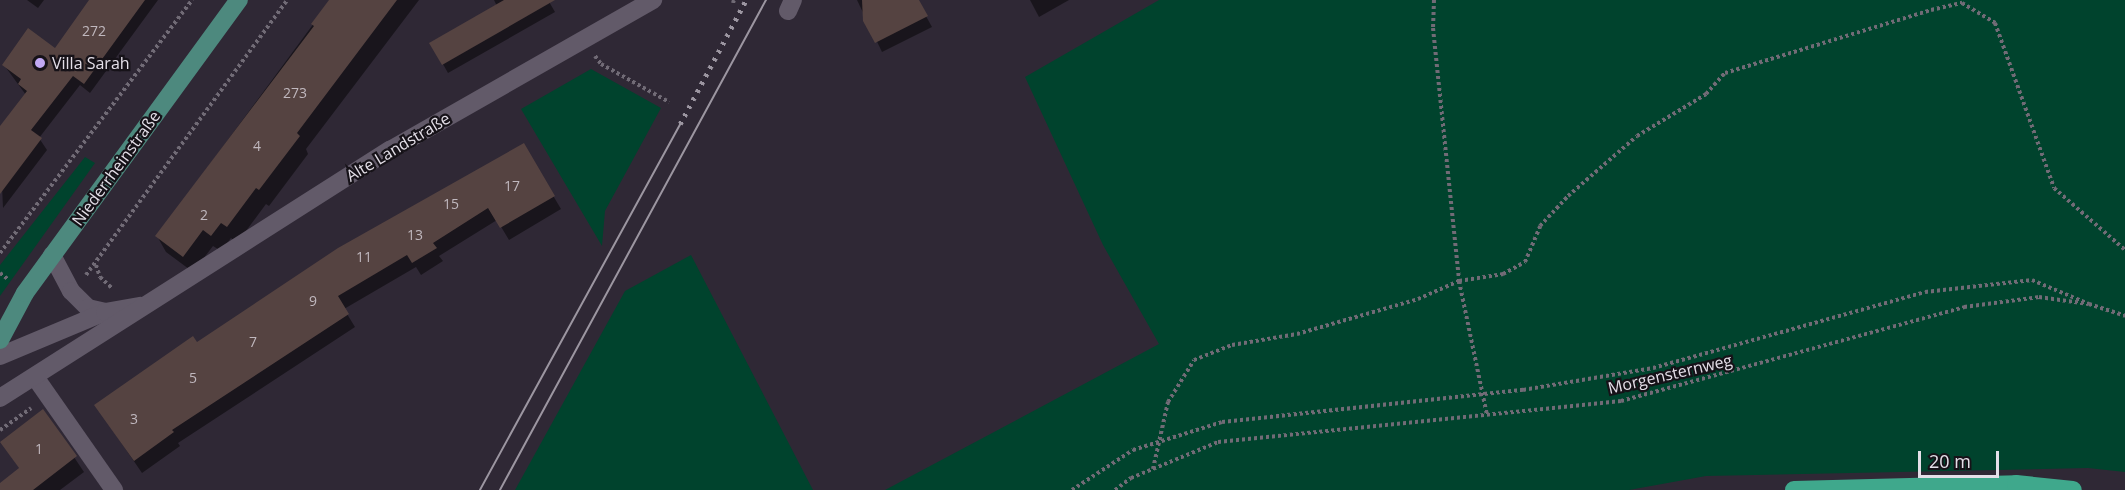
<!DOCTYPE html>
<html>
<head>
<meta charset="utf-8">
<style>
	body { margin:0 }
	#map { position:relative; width:2125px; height:490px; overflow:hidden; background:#2f2835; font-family:"Open Sans",sans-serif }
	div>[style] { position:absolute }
	.green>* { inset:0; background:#00432d }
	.shadow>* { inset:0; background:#0007 }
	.building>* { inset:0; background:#554341 }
	.path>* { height:4px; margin-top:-2px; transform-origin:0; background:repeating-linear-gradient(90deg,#716b76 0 3px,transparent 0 6px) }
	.minor>* { height:18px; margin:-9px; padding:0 9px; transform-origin:9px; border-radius:9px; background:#625a69 }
	.major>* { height:18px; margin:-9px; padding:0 9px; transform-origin:9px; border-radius:9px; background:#4d897e }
	.highway>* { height:18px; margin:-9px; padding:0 9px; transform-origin:9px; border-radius:9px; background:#3fa88c }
	.tram>* { height:1.5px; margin:-0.75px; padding:0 0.75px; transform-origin:0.75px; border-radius:0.75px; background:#9c96a1 }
	.rail>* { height:4.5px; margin-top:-2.25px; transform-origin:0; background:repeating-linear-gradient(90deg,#9c96a1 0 3px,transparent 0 9px) }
	.dots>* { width:16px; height:16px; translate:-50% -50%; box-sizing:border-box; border:3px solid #161218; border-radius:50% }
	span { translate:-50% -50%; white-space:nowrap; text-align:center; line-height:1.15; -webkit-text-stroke:4.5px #161218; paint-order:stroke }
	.number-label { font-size:14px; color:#c0b8be }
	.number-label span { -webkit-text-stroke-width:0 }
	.poi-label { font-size:16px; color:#e4dfe8 }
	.left { translate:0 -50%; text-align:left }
	.street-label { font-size:16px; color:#e4dfe8 }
	.scale { position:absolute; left:1918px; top:451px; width:81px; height:27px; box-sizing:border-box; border:3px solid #e4dfe8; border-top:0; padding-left:8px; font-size:18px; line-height:21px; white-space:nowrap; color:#e4dfe8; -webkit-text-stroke:4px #161218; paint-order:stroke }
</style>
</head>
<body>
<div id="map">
	<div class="green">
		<i style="clip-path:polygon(1159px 0,2125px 0,2125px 472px,2088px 468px,1706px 476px,1629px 490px,885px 490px,1159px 344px,1103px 245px,1025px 77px)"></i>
		<i style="clip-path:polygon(591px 69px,661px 108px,605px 211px,602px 246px,521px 109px)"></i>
		<i style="clip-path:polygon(85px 157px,95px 163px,0 296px,0 265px)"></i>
		<i style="clip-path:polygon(691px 255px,813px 490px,515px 490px,625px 291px)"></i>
	</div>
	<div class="shadow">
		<i style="clip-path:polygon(27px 0,44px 0,38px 8px)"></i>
		<i style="clip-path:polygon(92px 0,158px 0,90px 93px,80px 85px,39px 138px,47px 150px,3px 208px,0 141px,26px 95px,4px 65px,55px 50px)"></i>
		<i style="clip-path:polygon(331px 0,419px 0,306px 149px,308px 154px,269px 206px,266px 204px,237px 243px,231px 238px,221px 251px,213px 246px,193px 272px,166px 252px,157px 236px)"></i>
		<i style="clip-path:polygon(494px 0,548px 0,555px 12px,448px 73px,431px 43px,497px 6px)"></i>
		<i style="clip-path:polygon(857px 0,917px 0,932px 27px,882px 52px)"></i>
		<i style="clip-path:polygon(1030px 0,1069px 0,1039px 17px)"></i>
		<i style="clip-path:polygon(523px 145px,561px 209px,509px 240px,497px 220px,439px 256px,443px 261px,421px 275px,416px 267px,344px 309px,355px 327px,178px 443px,180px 446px,142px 473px,96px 406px)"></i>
		<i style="clip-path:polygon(43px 411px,84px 472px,60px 490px,2px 490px,0 485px,20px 469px,2px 443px)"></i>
	</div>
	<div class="building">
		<i style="clip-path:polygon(89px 0,145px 0,84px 84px,73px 76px,31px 130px,42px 138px,0 194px,0 126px,27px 91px,18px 84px,21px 79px,2px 65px,28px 28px,55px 48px)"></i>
		<i style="clip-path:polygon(329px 0,397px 0,297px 133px,300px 136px,259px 190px,256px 188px,227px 227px,221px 223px,211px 236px,203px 230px,183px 257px,155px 236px,314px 26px,311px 24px)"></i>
		<i style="clip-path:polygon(504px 0,555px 0,442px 65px,429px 43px)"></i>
		<i style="clip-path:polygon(862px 0,919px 0,928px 16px,875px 43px,863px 21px)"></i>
		<i style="clip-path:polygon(524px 143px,555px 196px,500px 228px,488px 208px,433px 243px,437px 248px,412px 263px,407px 255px,338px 296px,349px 314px,172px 430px,174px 432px,134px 461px,94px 405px,193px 336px,197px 342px,338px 248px)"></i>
		<i style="clip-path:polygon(43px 409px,77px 456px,33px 490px,0 490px,0 483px,19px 468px,0 442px)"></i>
	</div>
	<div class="path">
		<i style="left:1434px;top:0;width:28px;rotate:92deg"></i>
		<i style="left:1433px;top:28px;width:254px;rotate:84.1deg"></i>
		<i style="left:1459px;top:281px;width:137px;rotate:78.2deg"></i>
		<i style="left:733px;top:3px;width:3px;rotate:-72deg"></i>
		<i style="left:595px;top:56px;width:10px;rotate:53deg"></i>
		<i style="left:601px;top:64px;width:78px;rotate:29.2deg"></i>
		<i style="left:0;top:253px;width:318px;rotate:-52.8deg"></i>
		<i style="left:96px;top:265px;width:13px;rotate:72deg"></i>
		<i style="left:100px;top:277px;width:16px;rotate:43deg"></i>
		<i style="left:0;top:273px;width:11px;rotate:38deg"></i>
		<i style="left:86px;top:275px;width:341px;rotate:-53.8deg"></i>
		<i style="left:0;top:430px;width:38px;rotate:-35deg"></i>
		<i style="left:1153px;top:469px;width:69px;rotate:-77.4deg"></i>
		<i style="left:1168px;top:402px;width:49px;rotate:-58.2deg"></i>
		<i style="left:1194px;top:360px;width:41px;rotate:-21.5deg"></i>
		<i style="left:1232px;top:345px;width:66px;rotate:-9.6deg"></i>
		<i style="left:1297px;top:334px;width:126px;rotate:-16.1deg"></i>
		<i style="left:1418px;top:299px;width:45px;rotate:-23.7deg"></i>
		<i style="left:1459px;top:281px;width:45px;rotate:-9deg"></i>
		<i style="left:1503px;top:274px;width:25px;rotate:-29deg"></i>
		<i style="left:1525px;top:262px;width:39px;rotate:-67deg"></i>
		<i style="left:1540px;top:226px;width:41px;rotate:-47deg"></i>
		<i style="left:1568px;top:196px;width:91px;rotate:-41deg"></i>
		<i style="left:1637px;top:136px;width:81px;rotate:-31.3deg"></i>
		<i style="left:1706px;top:94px;width:28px;rotate:-48deg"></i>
		<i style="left:1725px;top:73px;width:215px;rotate:-17deg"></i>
		<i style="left:1931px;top:10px;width:32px;rotate:-13deg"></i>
		<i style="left:1962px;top:3px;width:39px;rotate:31deg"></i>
		<i style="left:1995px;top:23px;width:175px;rotate:70.3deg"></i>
		<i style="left:2054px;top:188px;width:94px;rotate:41.1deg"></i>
		<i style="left:1072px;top:490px;width:73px;rotate:-33.3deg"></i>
		<i style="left:1133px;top:450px;width:93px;rotate:-17.5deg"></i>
		<i style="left:1222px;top:422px;width:303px;rotate:-6.1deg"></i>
		<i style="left:1523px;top:390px;width:132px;rotate:-9.6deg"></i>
		<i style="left:1653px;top:368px;width:282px;rotate:-15.6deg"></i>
		<i style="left:1925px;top:292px;width:108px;rotate:-6.4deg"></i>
		<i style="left:2032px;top:280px;width:62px;rotate:22.8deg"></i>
		<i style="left:1115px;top:490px;width:20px;rotate:-37deg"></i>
		<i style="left:1131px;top:478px;width:94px;rotate:-22.5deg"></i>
		<i style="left:1218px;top:442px;width:405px;rotate:-5.8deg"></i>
		<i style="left:1621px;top:401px;width:356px;rotate:-15.3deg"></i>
		<i style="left:1964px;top:307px;width:76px;rotate:-7.6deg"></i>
		<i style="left:2039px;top:297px;width:50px;rotate:8deg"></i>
		<i style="left:2089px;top:304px;width:38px;rotate:18deg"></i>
	</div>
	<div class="minor">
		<i style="left:788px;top:11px;width:12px;rotate:-66deg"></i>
		<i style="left:52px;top:255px;width:41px;rotate:62.2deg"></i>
		<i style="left:71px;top:291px;width:24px;rotate:45deg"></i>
		<i style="left:88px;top:308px;width:17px;rotate:13deg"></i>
		<i style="left:0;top:356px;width:114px;rotate:-22.7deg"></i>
		<i style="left:105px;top:312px;width:36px;rotate:-10deg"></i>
		<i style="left:35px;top:377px;width:138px;rotate:55deg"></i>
		<i style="left:0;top:398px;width:462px;rotate:-32.5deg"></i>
		<i style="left:390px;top:150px;width:303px;rotate:-29.7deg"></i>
	</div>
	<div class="major">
		<i style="left:0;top:340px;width:53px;rotate:-62deg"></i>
		<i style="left:25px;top:293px;width:363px;rotate:-53.9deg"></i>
	</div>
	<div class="highway">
		<i style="left:1794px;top:490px;width:222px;rotate:-1.5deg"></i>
		<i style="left:2016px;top:484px;width:57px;rotate:6deg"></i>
	</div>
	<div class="tram">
		<i style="left:480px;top:490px;width:417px;rotate:-61.3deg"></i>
		<i style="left:500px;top:490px;width:558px;rotate:-61.5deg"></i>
	</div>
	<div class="rail">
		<i style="left:680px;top:124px;width:140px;rotate:-62deg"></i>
	</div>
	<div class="dots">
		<i style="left:40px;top:63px;background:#c1a8f3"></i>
	</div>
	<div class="number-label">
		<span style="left:94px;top:31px">272</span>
		<span style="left:295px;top:93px">273</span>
		<span style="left:257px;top:146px">4</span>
		<span style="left:512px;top:186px">17</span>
		<span style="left:451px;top:204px">15</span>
		<span style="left:204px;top:215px">2</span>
		<span style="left:415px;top:235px">13</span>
		<span style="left:364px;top:257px">11</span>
		<span style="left:313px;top:301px">9</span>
		<span style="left:253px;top:342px">7</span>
		<span style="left:193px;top:378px">5</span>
		<span style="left:134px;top:419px">3</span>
		<span style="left:39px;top:449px">1</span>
	</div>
	<div class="poi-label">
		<span class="left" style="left:52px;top:63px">Villa Sarah</span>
	</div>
	<div class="street-label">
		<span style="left:398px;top:147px;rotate:-31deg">Alte Landstraße</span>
		<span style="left:116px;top:168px;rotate:-54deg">Niederrheinstraße</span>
		<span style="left:1670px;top:374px;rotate:-13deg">Morgensternweg</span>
	</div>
	<div class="scale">20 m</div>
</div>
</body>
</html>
